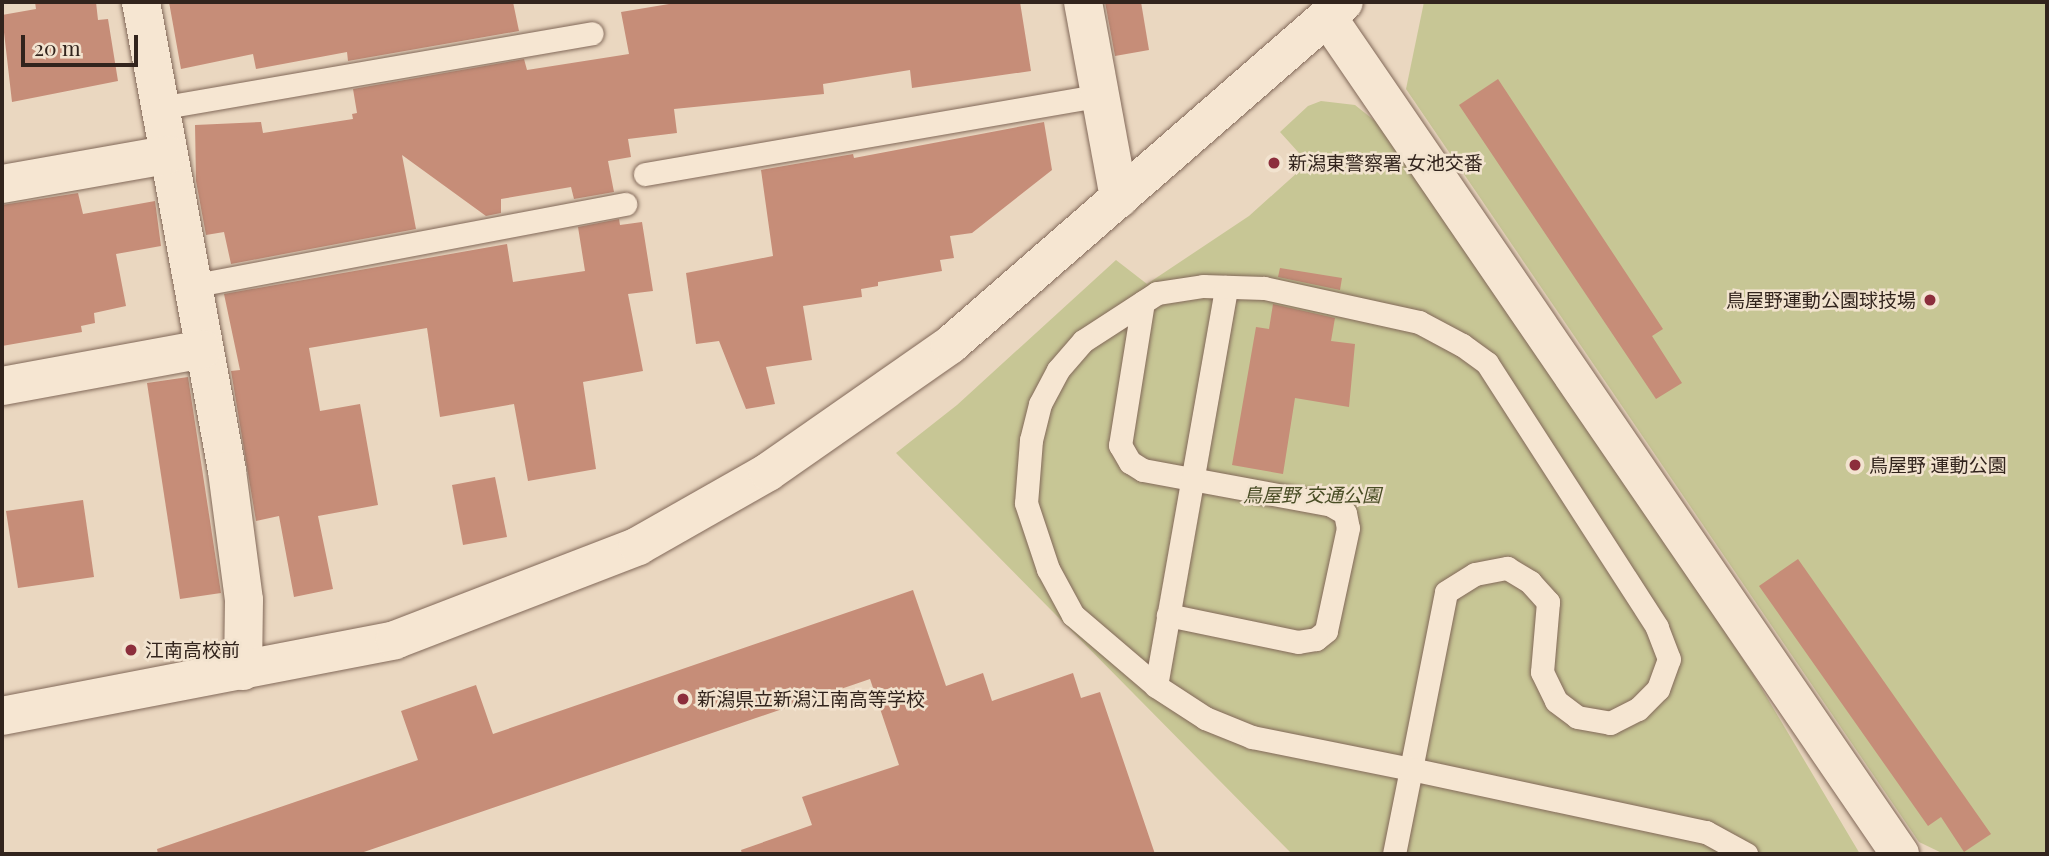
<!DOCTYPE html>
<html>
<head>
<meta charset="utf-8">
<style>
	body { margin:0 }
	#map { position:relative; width:2049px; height:856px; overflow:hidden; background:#ead7c0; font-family:"Playfair Display","Noto Sans JP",serif }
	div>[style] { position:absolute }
	.green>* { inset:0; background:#c7c695 }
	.building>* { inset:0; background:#c68d78 }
	.roads { filter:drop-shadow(0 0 2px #826959) drop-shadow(0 0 2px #826959) }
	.service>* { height:23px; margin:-11.5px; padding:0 11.5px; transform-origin:11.5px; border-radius:11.5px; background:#f6e6d2 }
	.minor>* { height:38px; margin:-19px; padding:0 19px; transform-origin:19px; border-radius:19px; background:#f6e6d2 }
	.tertiary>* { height:38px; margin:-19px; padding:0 19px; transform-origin:19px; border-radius:19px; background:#f6e6d2 }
	.dots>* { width:19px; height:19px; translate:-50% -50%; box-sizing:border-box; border:4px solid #f2e3cf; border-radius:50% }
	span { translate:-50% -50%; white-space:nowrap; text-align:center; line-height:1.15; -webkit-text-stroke:5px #f2e3cf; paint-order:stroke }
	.poi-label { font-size:19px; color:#32241d }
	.left { translate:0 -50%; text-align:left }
	.right { translate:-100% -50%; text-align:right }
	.park-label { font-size:19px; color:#494d25; font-style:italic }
	.frame { position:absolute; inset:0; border:4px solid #32241d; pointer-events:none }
	.scale { position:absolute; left:21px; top:35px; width:117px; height:32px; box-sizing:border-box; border:4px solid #32241d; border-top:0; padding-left:9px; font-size:21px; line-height:24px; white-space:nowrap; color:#32241d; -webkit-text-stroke:5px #f2e3cf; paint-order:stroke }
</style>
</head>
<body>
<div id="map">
	<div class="green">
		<i style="clip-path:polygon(1424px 2px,2047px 2px,2047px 854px,1944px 854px,1919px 842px,1406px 89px)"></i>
		<i style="clip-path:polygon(1321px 101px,1355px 105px,1390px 133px,1753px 674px,1860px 854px,1292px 854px,896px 453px,957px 405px,1116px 260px,1147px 284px,1249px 216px,1308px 163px,1280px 132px,1308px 106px)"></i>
	</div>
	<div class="building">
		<i style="clip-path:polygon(35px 2px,96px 2px,98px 20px,108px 19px,118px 81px,12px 102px,2px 15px,36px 9px)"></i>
		<i style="clip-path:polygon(169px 2px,513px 2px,519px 31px,348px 61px,347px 52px,256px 69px,253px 54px,181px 69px)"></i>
		<i style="clip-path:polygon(681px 2px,1020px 2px,1031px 71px,912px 88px,910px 70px,823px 84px,824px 94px,674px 109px,677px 133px,628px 139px,631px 157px,608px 161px,614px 192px,574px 199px,571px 187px,501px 199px,501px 213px,486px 216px,402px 155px,416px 229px,231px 264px,224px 232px,206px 235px,196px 181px,195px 125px,261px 122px,263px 133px,353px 119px,352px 114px,357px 113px,353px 89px,524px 59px,527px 70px,629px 54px,621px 12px)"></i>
		<i style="clip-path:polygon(1105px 2px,1141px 2px,1149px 50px,1115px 56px)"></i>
		<i style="clip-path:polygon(1498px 79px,1663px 329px,1652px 336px,1682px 383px,1656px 399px,1459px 105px)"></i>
		<i style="clip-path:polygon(1044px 122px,1052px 170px,972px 233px,950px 236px,954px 258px,940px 260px,942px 271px,878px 282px,878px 286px,861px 289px,862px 297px,803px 306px,812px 360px,766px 367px,775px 404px,746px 409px,719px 341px,696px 344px,686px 273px,773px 256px,761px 170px,853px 154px,854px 158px)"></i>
		<i style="clip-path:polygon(78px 193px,83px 214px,155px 201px,161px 246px,116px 254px,126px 306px,94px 313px,95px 323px,81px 326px,82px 332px,2px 346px,2px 205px)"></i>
		<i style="clip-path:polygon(619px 219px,620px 225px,642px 222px,653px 291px,628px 294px,643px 371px,583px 382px,596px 469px,528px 481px,514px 404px,440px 417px,427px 328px,309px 348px,320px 411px,360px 404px,378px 505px,318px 516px,333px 589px,294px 597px,279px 516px,256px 521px,231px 371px,240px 370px,224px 294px,507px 244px,513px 282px,585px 271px,578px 227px)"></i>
		<i style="clip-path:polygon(1280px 268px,1342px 278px,1340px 290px,1278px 277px)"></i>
		<i style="clip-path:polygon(1273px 304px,1335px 318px,1331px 341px,1355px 344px,1349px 407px,1295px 398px,1283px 474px,1232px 465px,1256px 327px,1269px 329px)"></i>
		<i style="clip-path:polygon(188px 377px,221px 593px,180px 599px,147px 383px)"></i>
		<i style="clip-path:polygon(495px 477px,507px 537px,463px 545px,452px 485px)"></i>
		<i style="clip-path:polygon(83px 500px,94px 577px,18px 588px,6px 511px)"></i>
		<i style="clip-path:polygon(1798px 559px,1991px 834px,1964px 852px,1941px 817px,1928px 826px,1759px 586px)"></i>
		<i style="clip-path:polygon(913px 590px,946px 686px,983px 673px,992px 701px,1073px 673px,1081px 698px,1100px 692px,1155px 854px,742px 854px,741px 850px,812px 825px,802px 797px,899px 765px,870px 679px,358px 854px,158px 854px,157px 849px,418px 760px,401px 711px,476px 685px,493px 734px)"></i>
	</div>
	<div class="roads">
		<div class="service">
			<i style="left:159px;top:108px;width:439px;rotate:-9.8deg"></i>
			<i style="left:645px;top:174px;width:462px;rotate:-9.8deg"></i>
			<i style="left:191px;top:286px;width:442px;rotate:-10.7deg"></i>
			<i style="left:1143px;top:302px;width:145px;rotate:99.1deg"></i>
			<i style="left:1120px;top:445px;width:20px;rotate:60deg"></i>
			<i style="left:1130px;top:462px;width:15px;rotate:32deg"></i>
			<i style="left:1143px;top:470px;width:191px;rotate:10.5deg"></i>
			<i style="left:1331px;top:505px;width:16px;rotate:30deg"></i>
			<i style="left:1345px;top:513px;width:15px;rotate:79deg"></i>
			<i style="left:1348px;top:528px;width:105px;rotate:102.1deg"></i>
			<i style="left:1326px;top:631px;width:13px;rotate:141deg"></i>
			<i style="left:1316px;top:639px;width:18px;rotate:171deg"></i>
			<i style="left:1298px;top:642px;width:133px;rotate:-168.3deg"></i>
			<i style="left:1156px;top:686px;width:405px;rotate:-80deg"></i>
			<i style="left:1394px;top:854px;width:87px;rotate:-78.7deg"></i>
			<i style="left:1411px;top:769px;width:180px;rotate:-78.8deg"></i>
			<i style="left:1446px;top:592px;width:34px;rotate:-32deg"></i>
			<i style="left:1475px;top:574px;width:33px;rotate:-11deg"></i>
			<i style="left:1507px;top:568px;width:27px;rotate:31deg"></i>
			<i style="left:1530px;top:582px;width:27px;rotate:48deg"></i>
			<i style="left:1548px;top:602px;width:70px;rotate:94.9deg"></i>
			<i style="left:1542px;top:672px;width:32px;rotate:64deg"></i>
			<i style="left:1556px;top:701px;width:26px;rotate:37deg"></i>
			<i style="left:1577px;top:717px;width:34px;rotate:10deg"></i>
			<i style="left:1610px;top:723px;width:31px;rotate:-27deg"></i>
			<i style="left:1638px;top:709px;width:28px;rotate:-45deg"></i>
			<i style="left:1658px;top:689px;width:32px;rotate:-70deg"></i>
			<i style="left:1669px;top:659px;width:34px;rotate:-111deg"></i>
			<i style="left:1657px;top:627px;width:314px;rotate:-122.8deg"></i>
			<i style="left:1487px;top:363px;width:31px;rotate:-144deg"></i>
			<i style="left:1462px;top:345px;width:49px;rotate:-151.9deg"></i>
			<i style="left:1419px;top:322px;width:159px;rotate:-167.6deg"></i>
			<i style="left:1264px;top:288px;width:61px;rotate:-178.1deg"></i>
			<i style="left:1203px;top:286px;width:47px;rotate:171.3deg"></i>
			<i style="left:1157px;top:293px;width:88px;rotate:147deg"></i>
			<i style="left:1083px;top:341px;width:38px;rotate:131deg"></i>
			<i style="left:1058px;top:370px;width:38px;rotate:118deg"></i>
			<i style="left:1040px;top:404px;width:37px;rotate:104deg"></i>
			<i style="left:1031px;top:440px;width:63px;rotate:94.5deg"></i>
			<i style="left:1026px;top:503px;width:70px;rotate:71.6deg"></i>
			<i style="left:1048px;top:569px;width:52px;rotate:61.5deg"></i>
			<i style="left:1073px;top:615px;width:109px;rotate:40.5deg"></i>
			<i style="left:1156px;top:686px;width:59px;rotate:33.1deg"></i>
			<i style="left:1205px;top:718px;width:51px;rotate:22deg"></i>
			<i style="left:1252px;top:737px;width:162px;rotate:11.4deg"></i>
			<i style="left:1411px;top:769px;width:302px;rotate:12.1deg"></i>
			<i style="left:1706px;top:832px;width:46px;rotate:28.8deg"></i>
		</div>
		<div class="minor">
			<i style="left:141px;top:2px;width:477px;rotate:79.6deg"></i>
			<i style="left:227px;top:471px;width:130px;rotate:82.5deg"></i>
			<i style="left:244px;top:600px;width:71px;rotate:90.8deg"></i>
			<i style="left:1083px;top:2px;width:200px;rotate:79.6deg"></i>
			<i style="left:1328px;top:18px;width:1013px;rotate:55.62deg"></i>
			<i style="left:2px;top:184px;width:168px;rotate:-10deg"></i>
			<i style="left:2px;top:386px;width:204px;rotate:-10.4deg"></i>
		</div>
		<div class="tertiary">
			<i style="left:2px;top:716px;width:400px;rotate:-10.9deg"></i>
			<i style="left:395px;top:640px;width:261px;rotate:-21.1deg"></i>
			<i style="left:638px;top:546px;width:150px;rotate:-29.6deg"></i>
			<i style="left:768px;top:472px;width:222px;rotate:-34.9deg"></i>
			<i style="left:950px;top:345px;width:522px;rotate:-41.04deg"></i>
		</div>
	</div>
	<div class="dots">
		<i style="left:1274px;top:163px;background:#8c2e3c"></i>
		<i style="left:1930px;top:300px;background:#8c2e3c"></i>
		<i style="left:1855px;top:465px;background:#8c2e3c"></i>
		<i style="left:131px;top:650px;background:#8c2e3c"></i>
		<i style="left:683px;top:699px;background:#8c2e3c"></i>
	</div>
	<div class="poi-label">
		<span class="left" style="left:1288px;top:163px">新潟東警察署 女池交番</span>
		<span class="right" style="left:1916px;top:300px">鳥屋野運動公園球技場</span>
		<span class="left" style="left:1869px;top:465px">鳥屋野 運動公園</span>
		<span class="left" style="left:145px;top:650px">江南高校前</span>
		<span class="left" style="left:697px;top:699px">新潟県立新潟江南高等学校</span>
	</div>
	<div class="park-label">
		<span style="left:1312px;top:495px">鳥屋野 交通公園</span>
	</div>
	<div class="frame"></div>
	<div class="scale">20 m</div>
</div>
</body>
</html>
